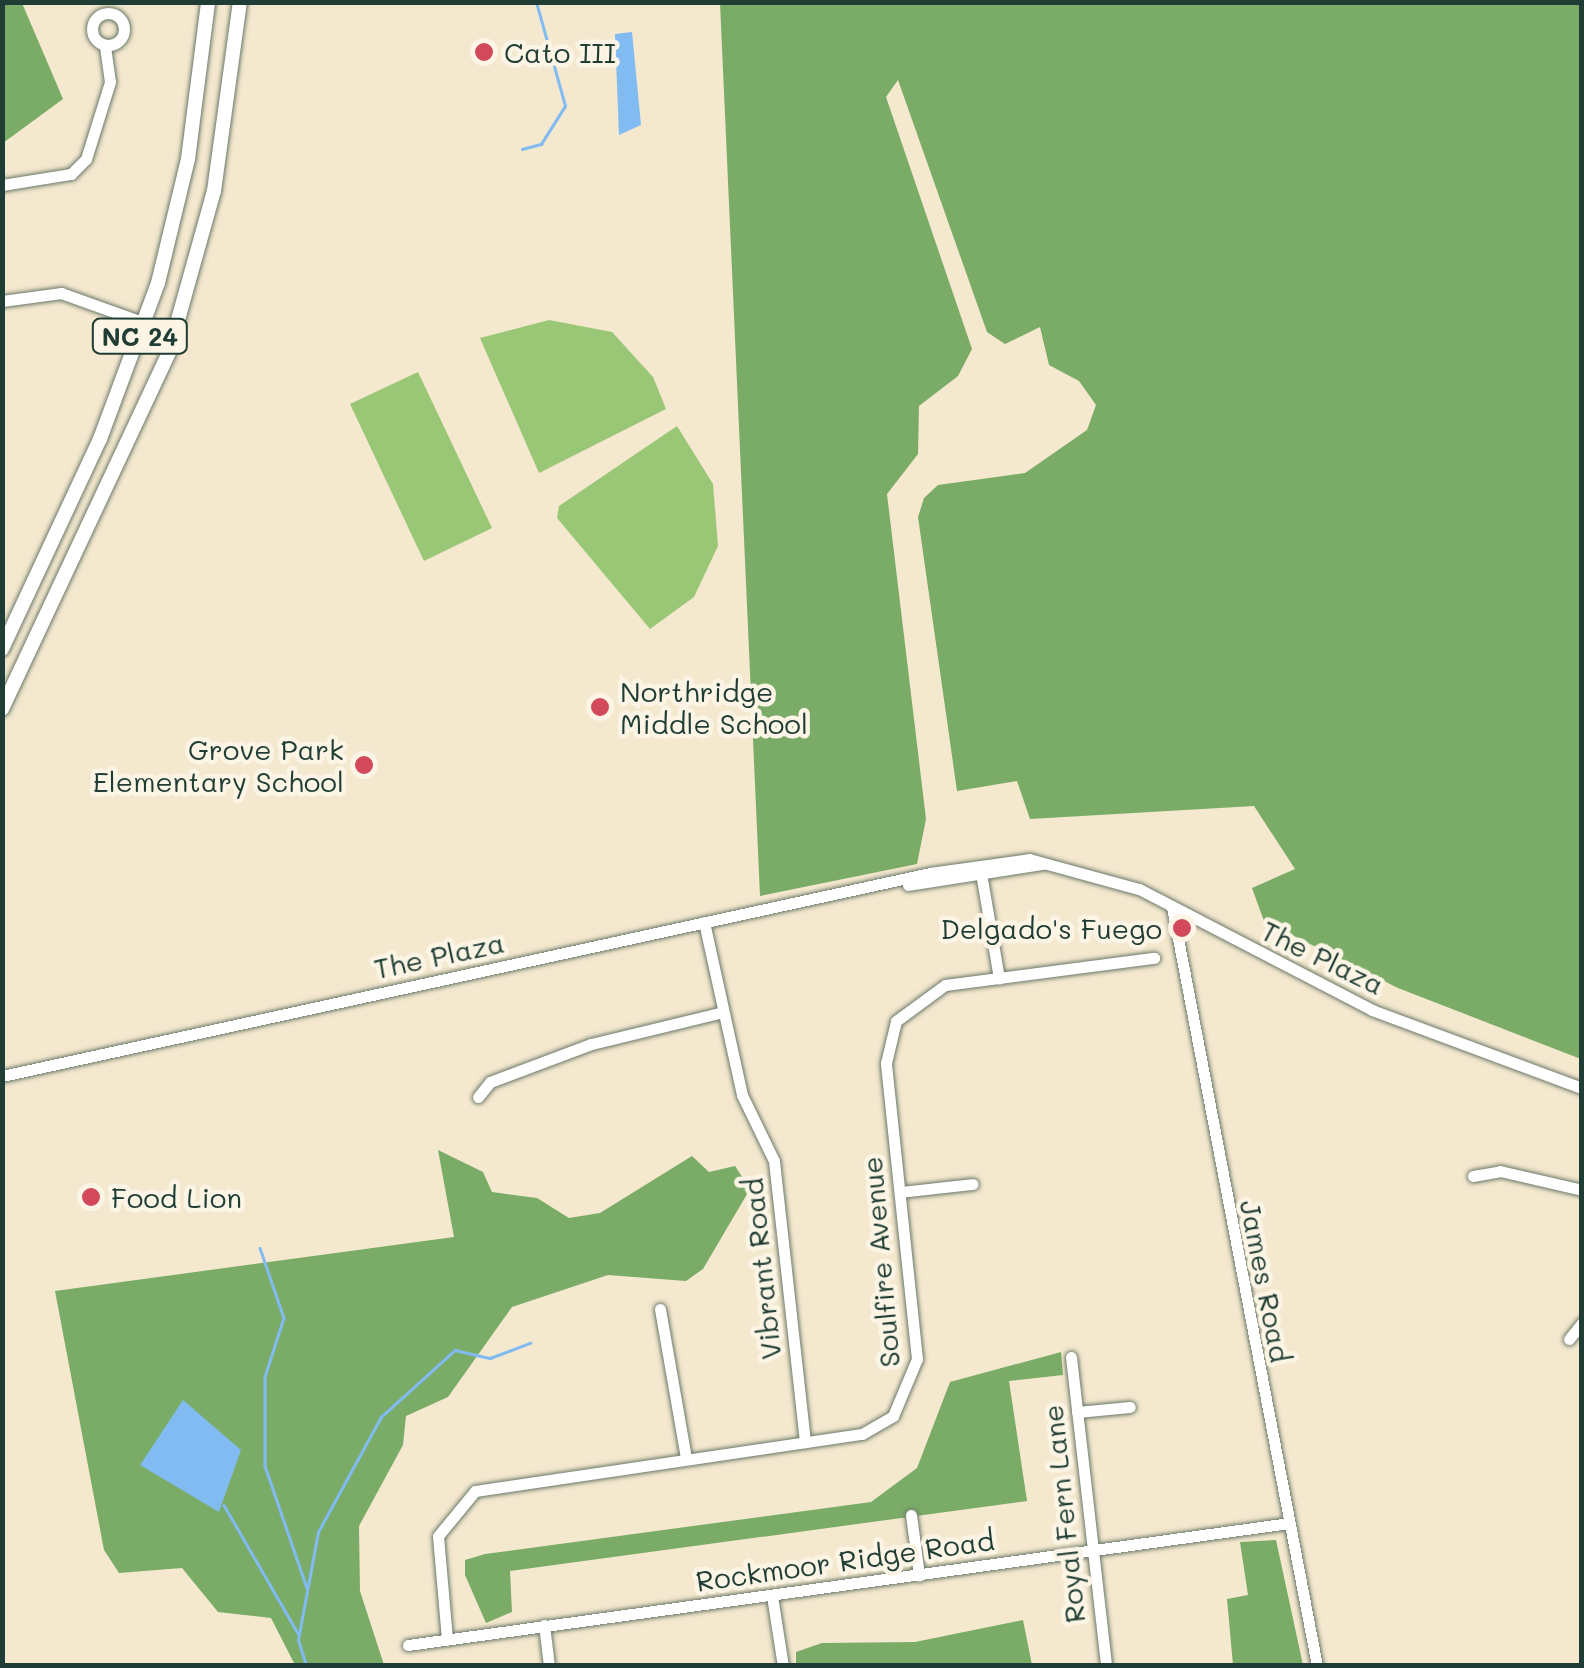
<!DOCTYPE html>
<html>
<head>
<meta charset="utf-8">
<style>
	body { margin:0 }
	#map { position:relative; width:1584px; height:1668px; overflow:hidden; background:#f4e8ce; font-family:Mali,sans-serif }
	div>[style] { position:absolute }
	.green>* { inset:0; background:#99c776 }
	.forest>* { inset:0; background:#7aac67 }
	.water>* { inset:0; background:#81bbf2 }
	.stream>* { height:2.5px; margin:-1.25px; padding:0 1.25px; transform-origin:1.25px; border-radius:1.25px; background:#81bbf2 }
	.roads { filter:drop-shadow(0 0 2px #6a796a) drop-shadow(0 0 2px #6a796a) }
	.minor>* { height:11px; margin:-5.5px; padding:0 5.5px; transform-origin:5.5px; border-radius:5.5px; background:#fff }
	.minor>.ring { margin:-5.5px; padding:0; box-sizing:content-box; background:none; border:11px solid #fff; border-radius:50% }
	.major>* { height:14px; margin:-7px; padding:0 7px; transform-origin:7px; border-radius:7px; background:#fff }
	.dots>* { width:28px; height:28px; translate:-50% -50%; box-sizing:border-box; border:5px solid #fcf5e5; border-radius:50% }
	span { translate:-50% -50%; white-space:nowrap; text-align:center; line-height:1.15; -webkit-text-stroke:9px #fcf5e5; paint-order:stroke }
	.shield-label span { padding:2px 8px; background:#fcf5e5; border:2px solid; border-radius:8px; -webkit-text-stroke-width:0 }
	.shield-label { font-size:25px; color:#1f3d34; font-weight:700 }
	.poi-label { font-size:28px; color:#1f3d34 }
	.left { translate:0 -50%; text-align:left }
	.right { translate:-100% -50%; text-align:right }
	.street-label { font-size:28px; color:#1f3d34 }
	.frame { position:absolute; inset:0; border:5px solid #1f3d34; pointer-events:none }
</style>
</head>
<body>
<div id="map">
	<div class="green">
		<i style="clip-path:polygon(549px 320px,612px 332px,653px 377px,666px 409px,539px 473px,480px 338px)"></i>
		<i style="clip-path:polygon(418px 372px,492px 528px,424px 561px,350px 404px)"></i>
		<i style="clip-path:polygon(677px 426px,713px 484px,718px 546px,694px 597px,650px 629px,557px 518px,559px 506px)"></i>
	</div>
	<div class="forest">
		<i style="clip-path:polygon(3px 2px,22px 3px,63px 99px,3px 143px)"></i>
		<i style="clip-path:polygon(720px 3px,1581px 3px,1581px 1059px,1398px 988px,1264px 921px,1252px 888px,1295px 869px,1254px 806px,1030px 819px,1017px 781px,957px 791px,918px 517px,924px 498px,938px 485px,1025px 473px,1087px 430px,1096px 405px,1079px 381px,1049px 365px,1040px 327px,1005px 344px,987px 332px,898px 80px,886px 97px,972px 349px,958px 376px,919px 406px,918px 454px,887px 494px,926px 819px,917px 864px,760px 896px)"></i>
		<i style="clip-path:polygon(438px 1150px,483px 1172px,492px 1192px,537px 1198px,569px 1218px,600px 1213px,692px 1156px,709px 1172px,735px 1166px,750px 1189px,703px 1269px,686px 1281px,608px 1275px,512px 1307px,448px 1397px,406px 1416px,403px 1445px,359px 1526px,360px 1591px,384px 1665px,295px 1665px,271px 1618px,218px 1612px,182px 1568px,119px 1573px,104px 1550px,55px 1291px,454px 1237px)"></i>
		<i style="clip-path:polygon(1061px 1352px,1063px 1375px,1009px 1381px,1027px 1501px,510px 1571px,512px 1612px,486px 1623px,465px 1575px,465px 1560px,485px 1554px,871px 1502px,917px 1468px,950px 1382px)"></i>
		<i style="clip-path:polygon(1276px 1540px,1303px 1665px,1233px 1665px,1227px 1599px,1248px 1595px,1240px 1542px)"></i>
		<i style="clip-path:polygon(1023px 1620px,1032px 1665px,796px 1665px,796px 1652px,822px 1643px,915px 1642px)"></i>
	</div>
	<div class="water">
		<i style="clip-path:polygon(632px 32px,641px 125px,619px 135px,615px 34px)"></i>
		<i style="clip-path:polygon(183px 1400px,241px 1450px,219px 1512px,140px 1465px)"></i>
	</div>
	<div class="stream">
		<i style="left:522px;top:149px;width:20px;rotate:-15deg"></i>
		<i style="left:541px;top:144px;width:45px;rotate:-57.7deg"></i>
		<i style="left:565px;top:106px;width:108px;rotate:-105.6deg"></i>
		<i style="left:260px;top:1248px;width:74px;rotate:71.1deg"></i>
		<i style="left:284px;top:1318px;width:62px;rotate:107.9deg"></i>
		<i style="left:265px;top:1377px;width:89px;rotate:90deg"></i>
		<i style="left:265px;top:1466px;width:129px;rotate:71deg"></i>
		<i style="left:224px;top:1505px;width:148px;rotate:60deg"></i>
		<i style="left:306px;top:1666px;width:27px;rotate:-107deg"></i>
		<i style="left:298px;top:1640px;width:110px;rotate:-79.5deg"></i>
		<i style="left:318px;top:1532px;width:131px;rotate:-61.3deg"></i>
		<i style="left:381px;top:1417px;width:100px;rotate:-42.2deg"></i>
		<i style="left:455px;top:1350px;width:36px;rotate:13deg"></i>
		<i style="left:490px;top:1358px;width:43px;rotate:-20.6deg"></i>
	</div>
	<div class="roads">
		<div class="minor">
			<i class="ring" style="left:92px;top:13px;width:21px;height:21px"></i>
			<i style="left:2px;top:185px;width:70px;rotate:-9.1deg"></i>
			<i style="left:71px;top:174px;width:21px;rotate:-45deg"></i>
			<i style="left:86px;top:159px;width:81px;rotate:-72.7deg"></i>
			<i style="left:110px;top:82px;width:37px;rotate:-98deg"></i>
			<i style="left:2px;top:301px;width:60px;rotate:-7.7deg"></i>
			<i style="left:61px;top:293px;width:89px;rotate:19.7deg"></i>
			<i style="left:981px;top:873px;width:107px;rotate:80.3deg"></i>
			<i style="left:908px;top:885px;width:136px;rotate:-8.9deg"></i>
			<i style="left:1172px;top:907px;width:773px;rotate:79.18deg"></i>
			<i style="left:704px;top:922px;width:177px;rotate:77.6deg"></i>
			<i style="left:742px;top:1095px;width:73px;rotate:64.1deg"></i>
			<i style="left:774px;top:1161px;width:283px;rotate:83.7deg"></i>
			<i style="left:2px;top:1076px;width:950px;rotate:-12.34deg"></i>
			<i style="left:930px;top:873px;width:100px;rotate:-8deg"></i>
			<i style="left:1029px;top:859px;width:114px;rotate:15.3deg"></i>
			<i style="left:1139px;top:889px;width:263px;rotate:27.4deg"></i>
			<i style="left:1372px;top:1010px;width:224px;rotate:20.4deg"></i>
			<i style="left:478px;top:1097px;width:19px;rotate:-51deg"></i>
			<i style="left:490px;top:1082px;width:108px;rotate:-20.6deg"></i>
			<i style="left:591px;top:1044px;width:136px;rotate:-13.6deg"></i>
			<i style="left:1473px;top:1176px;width:27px;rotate:-10deg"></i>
			<i style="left:1500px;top:1171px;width:84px;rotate:13deg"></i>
			<i style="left:900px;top:1192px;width:73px;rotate:-6.3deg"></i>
			<i style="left:660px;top:1309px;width:151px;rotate:80.1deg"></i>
			<i style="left:1569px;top:1339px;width:21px;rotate:-51deg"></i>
			<i style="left:1071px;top:1357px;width:311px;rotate:83.5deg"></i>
			<i style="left:1077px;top:1412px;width:53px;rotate:-5.4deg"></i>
			<i style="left:911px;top:1515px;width:61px;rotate:82.4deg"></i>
			<i style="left:772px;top:1596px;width:71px;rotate:81.1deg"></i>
			<i style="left:544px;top:1625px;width:41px;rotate:83deg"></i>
			<i style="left:447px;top:1639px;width:103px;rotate:-95deg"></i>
			<i style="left:438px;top:1536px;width:58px;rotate:-50.6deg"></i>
			<i style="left:475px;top:1491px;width:391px;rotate:-8.4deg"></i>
			<i style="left:862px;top:1434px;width:36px;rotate:-30deg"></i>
			<i style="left:893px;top:1416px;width:62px;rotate:-67.2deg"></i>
			<i style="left:917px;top:1359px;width:298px;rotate:-96deg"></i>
			<i style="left:886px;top:1063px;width:43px;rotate:-76.6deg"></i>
			<i style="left:896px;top:1021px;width:61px;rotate:-36.3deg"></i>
			<i style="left:945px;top:985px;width:211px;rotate:-7.4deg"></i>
			<i style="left:408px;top:1645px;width:889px;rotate:-7.88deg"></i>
		</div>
		<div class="major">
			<i style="left:2px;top:649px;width:232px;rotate:-65deg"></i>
			<i style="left:100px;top:439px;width:166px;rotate:-69.6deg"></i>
			<i style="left:158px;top:283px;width:128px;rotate:-76.4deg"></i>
			<i style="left:188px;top:159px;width:158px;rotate:-82.7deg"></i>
			<i style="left:2px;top:709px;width:394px;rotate:-64.9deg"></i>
			<i style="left:169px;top:352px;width:167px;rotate:-74.4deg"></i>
			<i style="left:214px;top:191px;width:191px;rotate:-82.2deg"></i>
		</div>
	</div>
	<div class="dots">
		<i style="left:484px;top:52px;background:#d1495b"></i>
		<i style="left:600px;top:707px;background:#d1495b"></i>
		<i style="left:364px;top:765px;background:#d1495b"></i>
		<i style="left:1182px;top:928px;background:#d1495b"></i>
		<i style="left:91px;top:1197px;background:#d1495b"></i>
	</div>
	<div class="shield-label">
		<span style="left:140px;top:336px">NC 24</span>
	</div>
	<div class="poi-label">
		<span class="left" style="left:504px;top:52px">Cato III</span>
		<span class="left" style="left:620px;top:707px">Northridge<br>Middle School</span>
		<span class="right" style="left:344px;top:765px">Grove Park<br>Elementary School</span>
		<span class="right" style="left:1162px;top:928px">Delgado's Fuego</span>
		<span class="left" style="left:111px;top:1197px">Food Lion</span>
	</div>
	<div class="street-label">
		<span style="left:439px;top:955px;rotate:-12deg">The Plaza</span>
		<span style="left:1323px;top:957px;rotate:26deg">The Plaza</span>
		<span style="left:880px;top:1262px;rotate:-95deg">Soulfire Avenue</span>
		<span style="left:761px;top:1269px;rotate:-96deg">Vibrant Road</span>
		<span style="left:1266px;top:1281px;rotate:79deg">James Road</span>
		<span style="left:1063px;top:1514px;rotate:-96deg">Royal Fern Lane</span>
		<span style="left:845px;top:1560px;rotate:-8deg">Rockmoor Ridge Road</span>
	</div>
	<div class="frame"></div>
</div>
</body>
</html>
